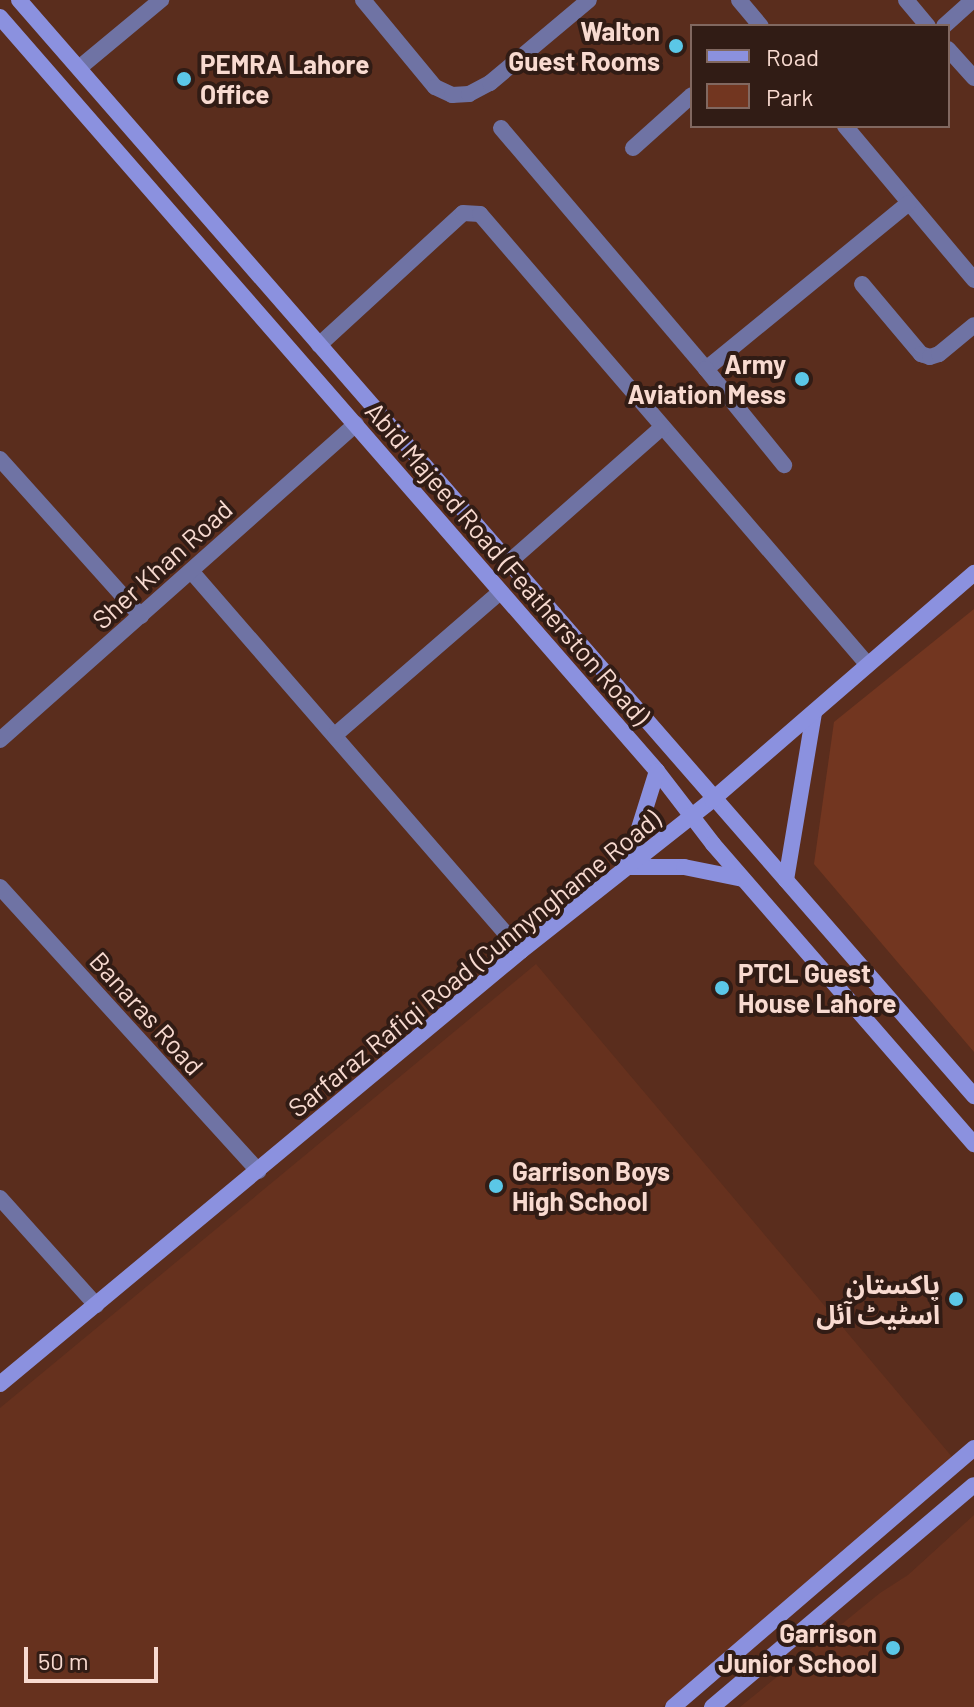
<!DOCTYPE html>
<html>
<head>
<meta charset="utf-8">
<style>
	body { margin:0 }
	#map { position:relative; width:974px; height:1707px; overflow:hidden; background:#5a2d1d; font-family:Barlow,"Noto Sans Arabic",sans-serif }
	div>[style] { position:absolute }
	.built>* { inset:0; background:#66311e }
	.green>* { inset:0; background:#723620 }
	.street>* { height:16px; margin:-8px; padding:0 8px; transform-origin:8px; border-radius:8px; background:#6f73a4 }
	.secondary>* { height:16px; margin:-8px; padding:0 8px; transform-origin:8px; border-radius:8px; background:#8b91df }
	.dots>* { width:22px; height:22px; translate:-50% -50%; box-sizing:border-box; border:4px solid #311c15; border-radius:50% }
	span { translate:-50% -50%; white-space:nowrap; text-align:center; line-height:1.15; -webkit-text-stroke:8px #311c15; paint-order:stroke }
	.poi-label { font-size:26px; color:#f8dad0; font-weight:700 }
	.right { translate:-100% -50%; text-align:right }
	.left { translate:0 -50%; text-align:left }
	.street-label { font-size:26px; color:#f8dad0 }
	.legend { position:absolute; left:690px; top:24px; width:260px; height:104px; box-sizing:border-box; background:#311c15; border:2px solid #816860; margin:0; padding:10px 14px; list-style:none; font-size:24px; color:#f8dad0 }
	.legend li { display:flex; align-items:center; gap:16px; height:40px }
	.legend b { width:40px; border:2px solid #816860 }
	.scale { position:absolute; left:24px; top:1647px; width:134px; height:36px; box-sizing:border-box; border:4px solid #f8dad0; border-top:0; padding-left:10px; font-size:24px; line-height:28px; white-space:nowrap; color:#f8dad0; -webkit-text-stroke:6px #311c15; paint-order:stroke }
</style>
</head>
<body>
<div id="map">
	<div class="built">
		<i style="clip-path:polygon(536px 964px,953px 1458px,662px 1707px,0 1707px,0 1408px)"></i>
		<i style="clip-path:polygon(974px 1515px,974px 1707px,740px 1707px,880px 1593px,908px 1575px)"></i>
	</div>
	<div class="green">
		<i style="clip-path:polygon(974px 609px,974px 1052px,814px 864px,834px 722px)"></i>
	</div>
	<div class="street">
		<i style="left:363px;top:0;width:113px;rotate:50.4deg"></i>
		<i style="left:435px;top:87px;width:19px;rotate:25deg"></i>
		<i style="left:452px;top:95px;width:17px;rotate:-3deg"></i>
		<i style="left:469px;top:94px;width:24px;rotate:-28deg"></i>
		<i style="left:490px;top:83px;width:129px;rotate:-40deg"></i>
		<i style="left:739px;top:0;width:34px;rotate:50deg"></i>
		<i style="left:906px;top:0;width:34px;rotate:50deg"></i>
		<i style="left:944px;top:26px;width:39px;rotate:-42deg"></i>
		<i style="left:948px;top:49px;width:39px;rotate:48deg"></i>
		<i style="left:79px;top:68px;width:107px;rotate:-39.7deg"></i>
		<i style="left:845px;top:126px;width:201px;rotate:50deg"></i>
		<i style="left:501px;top:128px;width:316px;rotate:49.6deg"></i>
		<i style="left:706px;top:369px;width:262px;rotate:-39.3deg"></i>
		<i style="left:633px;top:148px;width:79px;rotate:-41.9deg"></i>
		<i style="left:862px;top:284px;width:92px;rotate:49.9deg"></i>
		<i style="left:921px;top:354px;width:9px;rotate:18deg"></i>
		<i style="left:930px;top:357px;width:9px;rotate:-18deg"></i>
		<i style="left:939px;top:354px;width:45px;rotate:-39.6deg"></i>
		<i style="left:319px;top:345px;width:195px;rotate:-42.5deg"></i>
		<i style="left:463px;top:213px;width:17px;rotate:3deg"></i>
		<i style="left:480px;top:214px;width:594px;rotate:49.3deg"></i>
		<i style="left:706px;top:369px;width:124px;rotate:50.9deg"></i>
		<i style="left:0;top:459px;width:211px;rotate:48.1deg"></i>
		<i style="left:508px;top:563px;width:205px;rotate:-41.4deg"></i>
		<i style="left:191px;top:571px;width:503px;rotate:49.03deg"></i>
		<i style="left:335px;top:735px;width:218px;rotate:-40.9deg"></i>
		<i style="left:0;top:740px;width:476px;rotate:-41.6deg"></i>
		<i style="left:0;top:887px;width:384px;rotate:47.7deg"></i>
		<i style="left:0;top:1198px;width:144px;rotate:48.1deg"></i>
	</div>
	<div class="secondary">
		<i style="left:19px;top:0;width:1454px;rotate:48.93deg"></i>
		<i style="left:0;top:17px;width:1000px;rotate:48.93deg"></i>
		<i style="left:657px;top:771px;width:92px;rotate:52.5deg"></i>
		<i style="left:713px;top:844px;width:398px;rotate:49deg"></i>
		<i style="left:657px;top:771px;width:101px;rotate:107.4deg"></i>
		<i style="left:627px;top:867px;width:57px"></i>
		<i style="left:684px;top:867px;width:60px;rotate:11.5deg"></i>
		<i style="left:786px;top:880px;width:170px;rotate:-80.5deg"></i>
		<i style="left:0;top:1384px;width:677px;rotate:-39.73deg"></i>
		<i style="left:521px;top:951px;width:243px;rotate:-38.3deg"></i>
		<i style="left:712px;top:800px;width:347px;rotate:-40.9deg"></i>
		<i style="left:673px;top:1707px;width:397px;rotate:-40.7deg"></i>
		<i style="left:712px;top:1707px;width:343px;rotate:-40.3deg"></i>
	</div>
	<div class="dots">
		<i style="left:676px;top:46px;background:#5bc7e7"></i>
		<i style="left:184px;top:79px;background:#5bc7e7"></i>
		<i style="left:802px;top:379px;background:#5bc7e7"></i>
		<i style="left:722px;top:988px;background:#5bc7e7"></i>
		<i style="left:496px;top:1186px;background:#5bc7e7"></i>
		<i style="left:956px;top:1299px;background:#5bc7e7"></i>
		<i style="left:893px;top:1648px;background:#5bc7e7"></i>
	</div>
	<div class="poi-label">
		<span class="right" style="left:660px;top:46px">Walton<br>Guest Rooms</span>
		<span class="left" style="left:200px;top:79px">PEMRA Lahore<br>Office</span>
		<span class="right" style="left:786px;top:379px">Army<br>Aviation Mess</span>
		<span class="left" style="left:738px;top:988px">PTCL Guest<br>House Lahore</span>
		<span class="left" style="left:512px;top:1186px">Garrison Boys<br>High School</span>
		<span class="right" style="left:940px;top:1299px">پاکستان<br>اسٹیٹ آئل</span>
		<span class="right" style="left:877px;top:1648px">Garrison<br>Junior School</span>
	</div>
	<div class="street-label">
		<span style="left:508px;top:563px;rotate:49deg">Abid Majeed Road (Featherston Road)</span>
		<span style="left:162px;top:564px;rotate:-42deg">Sher Khan Road</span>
		<span style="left:474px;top:963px;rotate:-39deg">Sarfaraz Rafiqi Road (Cunnynghame Road)</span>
		<span style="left:147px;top:1013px;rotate:48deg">Banaras Road</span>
	</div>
	<ul class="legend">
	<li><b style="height:10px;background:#8b91df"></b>Road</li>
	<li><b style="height:22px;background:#723620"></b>Park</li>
	</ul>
	<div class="scale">50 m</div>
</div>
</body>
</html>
